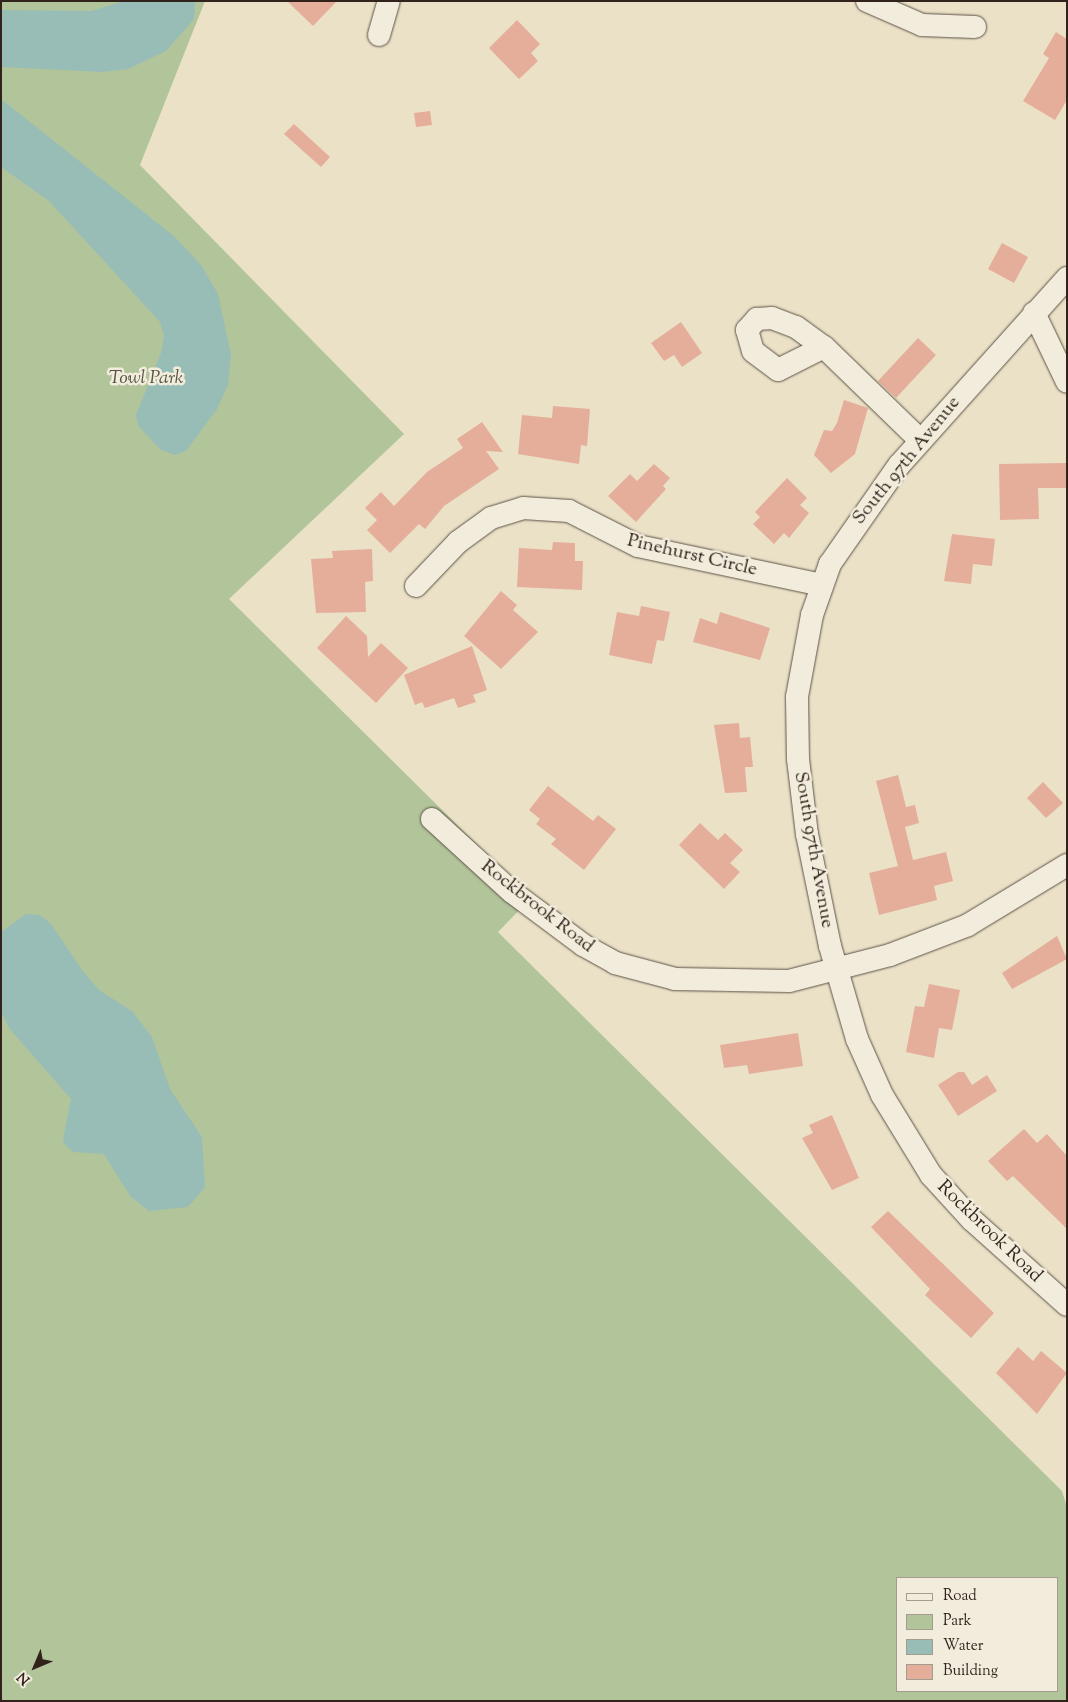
<!DOCTYPE html>
<html>
<head>
<meta charset="utf-8">
<style>
	body { margin:0 }
	#map { position:relative; width:1068px; height:1702px; overflow:hidden; background:#eae1c7; font-family:"Sorts Mill Goudy",serif }
	div>[style] { position:absolute }
	.green>* { inset:0; background:#b1c49a }
	.water>* { inset:0; background:#98bdb7 }
	.building>* { inset:0; background:#e5ae9b }
	.roads { filter:drop-shadow(0 0 1px #5f5247) drop-shadow(0 0 1px #5f5247) }
	.minor>* { height:22px; margin:-11px; padding:0 11px; transform-origin:11px; border-radius:11px; background:#f1ecdb }
	span { translate:-50% -50%; white-space:nowrap; text-align:center; line-height:1.15; -webkit-text-stroke:5px #f1ecdb; paint-order:stroke }
	.park-label { font-size:19px; color:#575342; font-style:italic }
	.street-label { font-size:19px; color:#31231c }
	.frame { position:absolute; inset:0; border:2px solid #31231c; pointer-events:none }
	.legend { position:absolute; left:896px; top:1577px; width:162px; height:115px; box-sizing:border-box; background:#f1ecdb; border:1px solid #a49c8f; margin:0; padding:6px 9px; list-style:none; font-size:15px; color:#31231c }
	.legend li { display:flex; align-items:center; gap:10px; height:25px }
	.legend b { width:25px; border:1px solid #a49c8f }
	.north { position:absolute; left:10px; top:1642px; width:50px; height:50px; -webkit-text-stroke:4px #f1ecdb; paint-order:stroke; rotate:225deg; font-size:14px; font-weight:700; line-height:20px; text-align:center; color:#31231c }
	.north::after { content:''; display:block; margin:auto; width:18px; height:22px; background:#31231c; clip-path:polygon(50% 0,100% 100%,50% 72%,0 100%) }
</style>
</head>
<body>
<div id="map">
	<div class="green">
		<i style="clip-path:polygon(evenodd,1px 1px,205px 1px,140px 165px,404px 434px,229px 599px,531px 898px,498px 932px,1062px 1491px,1067px 1507px,1067px 1701px,1px 1701px,1px 1px,897px 1578px,1057px 1578px,1057px 1691px,897px 1691px,897px 1578px)"></i>
	</div>
	<div class="water">
		<i style="clip-path:polygon(124px 1px,195px 1px,194px 19px,166px 51px,128px 69px,103px 72px,1px 67px,1px 10px,91px 11px)"></i>
		<i style="clip-path:polygon(1px 99px,175px 237px,201px 265px,218px 294px,231px 355px,228px 385px,217px 409px,186px 451px,175px 455px,161px 450px,139px 427px,136px 415px,161px 353px,164px 336px,160px 322px,49px 201px,1px 167px)"></i>
		<i style="clip-path:polygon(26px 914px,40px 915px,51px 924px,82px 970px,99px 990px,132px 1011px,152px 1037px,170px 1089px,202px 1137px,205px 1187px,188px 1207px,149px 1211px,130px 1196px,104px 1154px,73px 1152px,67px 1147px,63px 1140px,71px 1099px,9px 1028px,1px 1012px,1px 932px)"></i>
	</div>
	<div class="building">
		<i style="clip-path:polygon(287px 1px,337px 1px,313px 26px)"></i>
		<i style="clip-path:polygon(517px 20px,540px 44px,531px 53px,538px 61px,519px 79px,489px 48px)"></i>
		<i style="clip-path:polygon(1056px 32px,1067px 39px,1067px 100px,1055px 120px,1023px 101px,1049px 58px,1043px 54px)"></i>
		<i style="clip-path:polygon(430px 111px,432px 125px,416px 127px,414px 113px)"></i>
		<i style="clip-path:polygon(294px 124px,330px 157px,321px 167px,284px 134px)"></i>
		<i style="clip-path:polygon(1002px 243px,1028px 257px,1014px 283px,988px 269px)"></i>
		<i style="clip-path:polygon(681px 322px,702px 353px,682px 367px,674px 355px,664px 361px,651px 343px)"></i>
		<i style="clip-path:polygon(918px 338px,936px 355px,896px 398px,878px 381px)"></i>
		<i style="clip-path:polygon(844px 400px,868px 408px,855px 454px,831px 473px,814px 455px,824px 430px,832px 431px,837px 423px)"></i>
		<i style="clip-path:polygon(553px 406px,590px 409px,587px 446px,581px 445px,579px 464px,518px 454px,522px 415px,552px 418px)"></i>
		<i style="clip-path:polygon(482px 422px,503px 452px,486px 451px,499px 469px,444px 506px,425px 529px,419px 524px,390px 553px,367px 530px,377px 520px,365px 508px,381px 492px,394px 506px,427px 472px,463px 448px,457px 439px)"></i>
		<i style="clip-path:polygon(1067px 463px,1067px 488px,1038px 488px,1039px 519px,1000px 520px,999px 464px)"></i>
		<i style="clip-path:polygon(654px 464px,670px 478px,663px 486px,666px 489px,636px 522px,608px 496px,630px 474px,637px 481px)"></i>
		<i style="clip-path:polygon(787px 478px,807px 498px,800px 505px,809px 513px,789px 538px,784px 533px,774px 544px,753px 524px,760px 517px,755px 512px)"></i>
		<i style="clip-path:polygon(952px 534px,995px 539px,992px 566px,973px 564px,971px 584px,944px 581px)"></i>
		<i style="clip-path:polygon(553px 542px,575px 543px,575px 561px,583px 561px,582px 590px,517px 587px,519px 548px,552px 550px)"></i>
		<i style="clip-path:polygon(372px 549px,373px 581px,365px 582px,366px 612px,316px 613px,311px 559px,333px 558px,332px 551px)"></i>
		<i style="clip-path:polygon(501px 591px,517px 605px,513px 610px,538px 632px,501px 669px,464px 636px)"></i>
		<i style="clip-path:polygon(641px 606px,670px 612px,664px 641px,657px 640px,652px 664px,609px 655px,617px 612px,639px 616px)"></i>
		<i style="clip-path:polygon(720px 612px,770px 628px,760px 660px,693px 642px,700px 618px,717px 624px)"></i>
		<i style="clip-path:polygon(346px 616px,367px 636px,368px 657px,381px 643px,408px 668px,376px 703px,317px 648px)"></i>
		<i style="clip-path:polygon(472px 646px,487px 690px,473px 695px,476px 702px,458px 708px,454px 698px,425px 708px,422px 702px,415px 705px,404px 675px)"></i>
		<i style="clip-path:polygon(739px 723px,740px 738px,750px 737px,753px 767px,745px 767px,747px 792px,725px 793px,714px 725px)"></i>
		<i style="clip-path:polygon(898px 775px,906px 807px,915px 805px,919px 823px,905px 827px,913px 860px,946px 852px,953px 881px,934px 886px,937px 900px,879px 915px,869px 873px,898px 866px,876px 781px)"></i>
		<i style="clip-path:polygon(1043px 782px,1063px 803px,1046px 818px,1027px 798px)"></i>
		<i style="clip-path:polygon(548px 786px,593px 821px,598px 815px,616px 829px,584px 870px,551px 844px,556px 839px,536px 824px,540px 819px,529px 810px)"></i>
		<i style="clip-path:polygon(700px 823px,718px 840px,725px 833px,743px 850px,730px 863px,740px 872px,724px 889px,679px 845px)"></i>
		<i style="clip-path:polygon(1057px 936px,1067px 959px,1012px 989px,1002px 973px)"></i>
		<i style="clip-path:polygon(929px 984px,960px 990px,952px 1030px,939px 1028px,934px 1058px,906px 1052px,915px 1006px,924px 1007px)"></i>
		<i style="clip-path:polygon(798px 1033px,803px 1066px,749px 1074px,747px 1065px,724px 1068px,720px 1045px)"></i>
		<i style="clip-path:polygon(958px 1072px,964px 1072px,972px 1085px,987px 1075px,997px 1091px,958px 1116px,938px 1085px)"></i>
		<i style="clip-path:polygon(832px 1115px,859px 1178px,832px 1190px,802px 1138px,813px 1133px,809px 1125px)"></i>
		<i style="clip-path:polygon(1024px 1129px,1037px 1143px,1047px 1134px,1067px 1156px,1067px 1229px,1013px 1176px,1007px 1181px,988px 1161px)"></i>
		<i style="clip-path:polygon(888px 1211px,994px 1313px,971px 1338px,925px 1295px,930px 1289px,871px 1227px)"></i>
		<i style="clip-path:polygon(1018px 1347px,1033px 1361px,1041px 1351px,1067px 1373px,1037px 1414px,996px 1373px)"></i>
	</div>
	<div class="roads">
		<div class="minor">
			<i style="left:867px;top:1px;width:60px;rotate:23.6deg"></i>
			<i style="left:922px;top:25px;width:53px;rotate:2.2deg"></i>
			<i style="left:379px;top:35px;width:35px;rotate:-74deg"></i>
			<i style="left:1067px;top:278px;width:251px;rotate:131.9deg"></i>
			<i style="left:899px;top:465px;width:121px;rotate:124.9deg"></i>
			<i style="left:830px;top:564px;width:54px;rotate:109.4deg"></i>
			<i style="left:812px;top:615px;width:83px;rotate:100.4deg"></i>
			<i style="left:797px;top:697px;width:62px;rotate:89.1deg"></i>
			<i style="left:798px;top:759px;width:76px;rotate:83.2deg"></i>
			<i style="left:807px;top:834px;width:114px;rotate:78.4deg"></i>
			<i style="left:830px;top:946px;width:97px;rotate:73.8deg"></i>
			<i style="left:857px;top:1039px;width:61px;rotate:65.9deg"></i>
			<i style="left:882px;top:1095px;width:94px;rotate:58.5deg"></i>
			<i style="left:931px;top:1175px;width:61px;rotate:47.7deg"></i>
			<i style="left:972px;top:1220px;width:127px;rotate:41.8deg"></i>
			<i style="left:1034px;top:313px;width:76px;rotate:64.4deg"></i>
			<i style="left:824px;top:347px;width:51px;rotate:153.4deg"></i>
			<i style="left:778px;top:370px;width:31px;rotate:-143deg"></i>
			<i style="left:753px;top:351px;width:22px;rotate:-106deg"></i>
			<i style="left:747px;top:330px;width:15px;rotate:-48deg"></i>
			<i style="left:757px;top:319px;width:15px;rotate:-4deg"></i>
			<i style="left:772px;top:318px;width:26px;rotate:21deg"></i>
			<i style="left:796px;top:327px;width:34px;rotate:36deg"></i>
			<i style="left:824px;top:347px;width:134px;rotate:44.1deg"></i>
			<i style="left:416px;top:586px;width:61px;rotate:-46.3deg"></i>
			<i style="left:458px;top:542px;width:41px;rotate:-36deg"></i>
			<i style="left:491px;top:518px;width:34px;rotate:-17deg"></i>
			<i style="left:523px;top:508px;width:46px;rotate:3.7deg"></i>
			<i style="left:569px;top:511px;width:77px;rotate:26.9deg"></i>
			<i style="left:638px;top:546px;width:188px;rotate:12deg"></i>
			<i style="left:432px;top:819px;width:108px;rotate:42.4deg"></i>
			<i style="left:512px;top:892px;width:89px;rotate:36.7deg"></i>
			<i style="left:583px;top:945px;width:37px;rotate:29deg"></i>
			<i style="left:615px;top:963px;width:62px;rotate:14.9deg"></i>
			<i style="left:675px;top:979px;width:114px;rotate:1deg"></i>
			<i style="left:789px;top:981px;width:104px;rotate:-14.4deg"></i>
			<i style="left:890px;top:955px;width:84px;rotate:-21deg"></i>
			<i style="left:968px;top:925px;width:116px;rotate:-31.2deg"></i>
		</div>
	</div>
	<div class="park-label">
		<span style="left:146px;top:379px">Towl Park</span>
	</div>
	<div class="street-label">
		<span style="left:907px;top:461px;rotate:-51deg">South 97th Avenue</span>
		<span style="left:692px;top:556px;rotate:13deg">Pinehurst Circle</span>
		<span style="left:813px;top:850px;rotate:80deg">South 97th Avenue</span>
		<span style="left:537px;top:907px;rotate:38deg">Rockbrook Road</span>
		<span style="left:989px;top:1232px;rotate:44deg">Rockbrook Road</span>
	</div>
	<div class="frame"></div>
	<ul class="legend">
	<li><b style="height:6px;background:#f1ecdb"></b>Road</li>
	<li><b style="height:14px;background:#b1c49a"></b>Park</li>
	<li><b style="height:14px;background:#98bdb7"></b>Water</li>
	<li><b style="height:14px;background:#e5ae9b"></b>Building</li>
	</ul>
	<div class="north">N</div>
</div>
</body>
</html>
